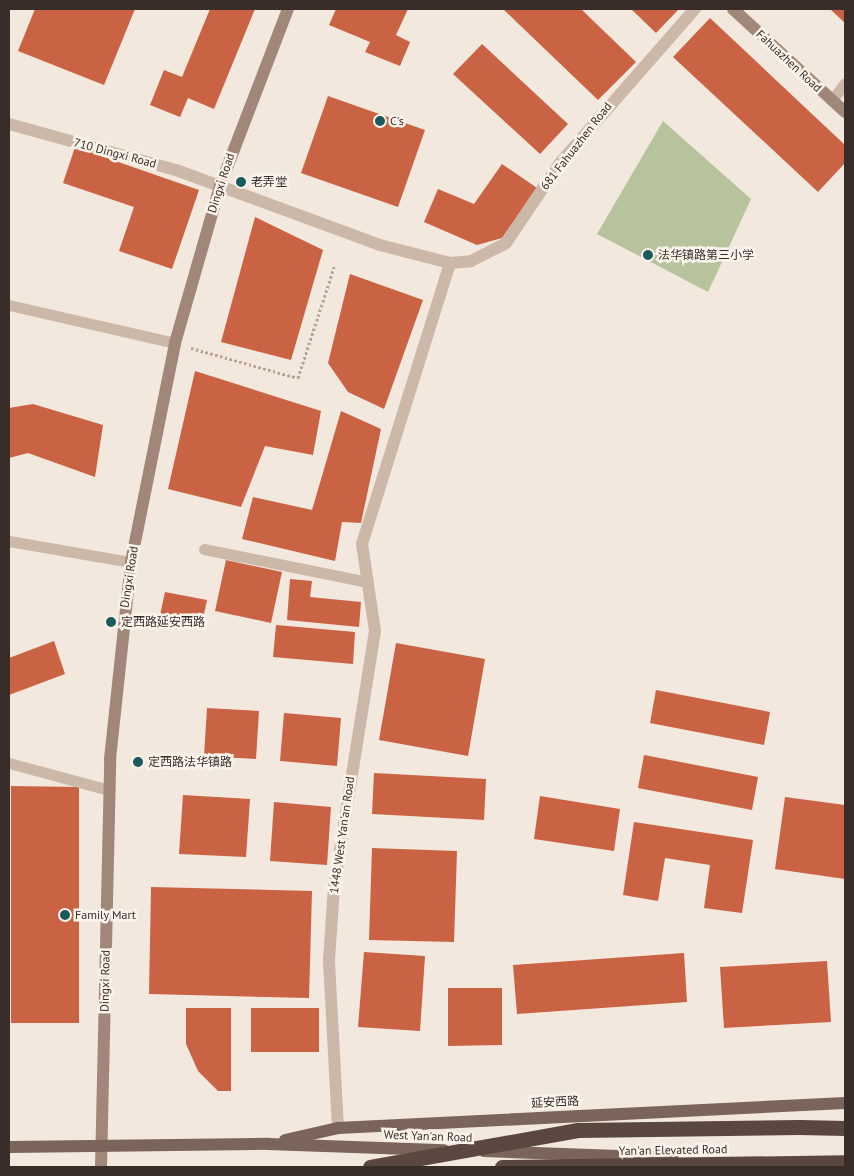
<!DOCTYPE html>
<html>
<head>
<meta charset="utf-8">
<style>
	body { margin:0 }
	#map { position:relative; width:854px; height:1176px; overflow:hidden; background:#f3e8dd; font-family:"PT Sans","Noto Sans SC",sans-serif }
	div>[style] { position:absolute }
	.green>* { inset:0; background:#b7c39c }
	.building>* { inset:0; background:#ca6344 }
	.path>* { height:3px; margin-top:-1.5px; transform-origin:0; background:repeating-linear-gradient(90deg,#b8a292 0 2.5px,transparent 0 5px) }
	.lane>* { height:11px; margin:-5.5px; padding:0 5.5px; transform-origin:5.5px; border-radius:5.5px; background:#ccb8a8 }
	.street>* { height:12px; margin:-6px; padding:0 6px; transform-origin:6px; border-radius:6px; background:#ccb8a8 }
	.secondary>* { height:12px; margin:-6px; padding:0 6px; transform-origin:6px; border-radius:6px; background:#a08779 }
	.primary>* { height:12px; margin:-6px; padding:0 6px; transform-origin:6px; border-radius:6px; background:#7b6459 }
	.highway>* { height:15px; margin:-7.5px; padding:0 7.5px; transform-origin:7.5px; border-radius:7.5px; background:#5a473f }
	.highway-bridge>* { height:15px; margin:-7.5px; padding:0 7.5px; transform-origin:7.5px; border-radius:7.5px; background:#5a473f }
	.dots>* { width:14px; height:14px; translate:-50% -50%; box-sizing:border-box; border:2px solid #faf3ea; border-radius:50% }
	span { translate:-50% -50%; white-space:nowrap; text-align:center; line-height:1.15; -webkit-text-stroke:5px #faf3ea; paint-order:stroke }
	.street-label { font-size:12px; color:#392d29 }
	.poi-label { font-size:12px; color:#392d29 }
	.left { translate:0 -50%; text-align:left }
	.frame { position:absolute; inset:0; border:10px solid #392d29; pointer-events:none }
</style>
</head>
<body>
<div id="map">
	<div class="green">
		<i style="clip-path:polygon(663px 121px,751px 199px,708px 292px,597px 234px)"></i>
	</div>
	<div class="building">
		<i style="clip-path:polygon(35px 9px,135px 9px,104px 85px,18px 51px)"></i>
		<i style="clip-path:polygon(210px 9px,255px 9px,214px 109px,188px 98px,180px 117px,150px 105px,164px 70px,182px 77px)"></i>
		<i style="clip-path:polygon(336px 9px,408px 9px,396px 35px,410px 42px,400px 66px,365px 52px,370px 42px,329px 25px)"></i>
		<i style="clip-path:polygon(503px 9px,581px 9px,636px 62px,598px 100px)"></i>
		<i style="clip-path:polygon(631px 9px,679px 9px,656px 33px)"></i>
		<i style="clip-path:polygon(830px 9px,845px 9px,845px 23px)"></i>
		<i style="clip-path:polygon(710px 18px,845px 145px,845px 163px,818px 192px,673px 57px)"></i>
		<i style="clip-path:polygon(482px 44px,568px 124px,540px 154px,453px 74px)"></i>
		<i style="clip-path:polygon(328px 96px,425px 130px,398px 207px,301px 173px)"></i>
		<i style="clip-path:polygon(75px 147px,199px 190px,172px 269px,119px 251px,134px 207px,63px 183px)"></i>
		<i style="clip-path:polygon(502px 164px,537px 188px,502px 238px,477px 245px,424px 222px,438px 189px,474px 204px)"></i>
		<i style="clip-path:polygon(255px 217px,323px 250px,291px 360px,221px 342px)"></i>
		<i style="clip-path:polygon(350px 274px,423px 300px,384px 409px,348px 392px,328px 363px)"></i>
		<i style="clip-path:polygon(195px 371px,321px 411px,313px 455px,265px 446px,241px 507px,168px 489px)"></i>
		<i style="clip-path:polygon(33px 404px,103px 425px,95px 477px,28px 453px,9px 458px,9px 408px)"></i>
		<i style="clip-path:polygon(341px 411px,381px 429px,361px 523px,342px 522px,335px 561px,242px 539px,253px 497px,312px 510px)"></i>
		<i style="clip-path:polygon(226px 560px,282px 572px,271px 623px,215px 611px)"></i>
		<i style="clip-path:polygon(290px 579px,312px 581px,310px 597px,361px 602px,359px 627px,287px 620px)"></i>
		<i style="clip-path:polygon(165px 592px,207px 600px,201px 628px,159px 620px)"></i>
		<i style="clip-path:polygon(276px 625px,355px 632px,353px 664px,273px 657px)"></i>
		<i style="clip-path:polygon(54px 641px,65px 674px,9px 695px,9px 658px)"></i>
		<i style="clip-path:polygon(396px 643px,485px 659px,468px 756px,379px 740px)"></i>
		<i style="clip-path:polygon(656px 690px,770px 712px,764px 745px,650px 723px)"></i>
		<i style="clip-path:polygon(207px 708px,259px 711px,256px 759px,204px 756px)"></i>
		<i style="clip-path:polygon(284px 713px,341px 718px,337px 766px,280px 761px)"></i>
		<i style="clip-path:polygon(644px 755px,758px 777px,752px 810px,638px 788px)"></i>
		<i style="clip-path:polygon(374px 773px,486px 779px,484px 820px,372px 814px)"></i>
		<i style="clip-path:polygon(11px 786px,79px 787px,79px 1023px,11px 1023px)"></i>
		<i style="clip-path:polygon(183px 795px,250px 799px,246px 857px,179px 854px)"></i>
		<i style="clip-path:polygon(540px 796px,620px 809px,614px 851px,534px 839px)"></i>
		<i style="clip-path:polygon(785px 797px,845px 805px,845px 879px,775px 869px)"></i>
		<i style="clip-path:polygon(274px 802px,331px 807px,327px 865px,270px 861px)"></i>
		<i style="clip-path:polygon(634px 822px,753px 840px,742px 913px,704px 908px,710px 865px,665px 858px,658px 901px,623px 895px)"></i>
		<i style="clip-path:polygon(372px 848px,457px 851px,454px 942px,369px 940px)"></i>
		<i style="clip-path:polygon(151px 887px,312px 891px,309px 998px,149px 994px)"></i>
		<i style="clip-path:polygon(364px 952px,425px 956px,420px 1031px,358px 1027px)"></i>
		<i style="clip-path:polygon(684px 953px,687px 1002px,517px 1014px,513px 965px)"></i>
		<i style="clip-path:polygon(827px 961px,831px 1022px,724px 1028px,720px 967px)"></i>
		<i style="clip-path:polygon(448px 988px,502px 988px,502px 1045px,448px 1046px)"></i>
		<i style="clip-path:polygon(186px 1008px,231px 1008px,231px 1091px,218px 1091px,198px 1071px,186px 1044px)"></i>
		<i style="clip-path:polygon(251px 1008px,319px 1008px,319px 1052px,251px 1052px)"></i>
	</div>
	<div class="path">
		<i style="left:191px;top:348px;width:111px;rotate:15.7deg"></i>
		<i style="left:298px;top:378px;width:117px;rotate:-72deg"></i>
	</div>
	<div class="lane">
		<i style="left:832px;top:100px;width:21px;rotate:-53deg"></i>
		<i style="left:9px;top:305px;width:170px;rotate:12.9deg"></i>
		<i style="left:9px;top:541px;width:124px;rotate:9.8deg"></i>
		<i style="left:204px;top:549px;width:167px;rotate:11.4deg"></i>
		<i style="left:9px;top:763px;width:104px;rotate:15.1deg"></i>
	</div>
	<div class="street">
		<i style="left:9px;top:124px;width:173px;rotate:15.4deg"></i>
		<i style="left:176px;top:170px;width:217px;rotate:20.2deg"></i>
		<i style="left:380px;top:245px;width:72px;rotate:14.4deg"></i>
		<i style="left:450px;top:263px;width:21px;rotate:-5deg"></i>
		<i style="left:471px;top:261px;width:39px;rotate:-27deg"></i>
		<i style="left:506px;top:243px;width:97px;rotate:-56deg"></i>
		<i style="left:560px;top:163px;width:205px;rotate:-48.8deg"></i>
		<i style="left:338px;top:1128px;width:168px;rotate:-93.1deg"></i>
		<i style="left:329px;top:960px;width:73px;rotate:-86.1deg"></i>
		<i style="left:334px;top:887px;width:259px;rotate:-80.9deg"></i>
		<i style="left:375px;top:631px;width:88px;rotate:-98.5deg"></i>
		<i style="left:362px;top:544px;width:294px;rotate:-72.6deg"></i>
	</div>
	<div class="secondary">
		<i style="left:733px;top:9px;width:152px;rotate:42.6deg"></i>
		<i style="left:101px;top:1167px;width:408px;rotate:-88.7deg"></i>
		<i style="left:110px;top:759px;width:198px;rotate:-83.9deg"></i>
		<i style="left:131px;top:562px;width:223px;rotate:-78.6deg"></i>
		<i style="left:175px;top:343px;width:163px;rotate:-74deg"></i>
		<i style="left:220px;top:186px;width:190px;rotate:-69deg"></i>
	</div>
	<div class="primary">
		<i style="left:285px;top:1140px;width:54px;rotate:-12.8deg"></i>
		<i style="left:338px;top:1128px;width:508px;rotate:-2.82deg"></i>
		<i style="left:9px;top:1147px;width:259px;rotate:-0.7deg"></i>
		<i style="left:268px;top:1144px;width:176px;rotate:2deg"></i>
		<i style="left:484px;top:1151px;width:189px;rotate:2.1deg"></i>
	</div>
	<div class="highway">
		<i style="left:799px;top:1127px;width:46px;rotate:1.2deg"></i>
	</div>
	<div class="highway-bridge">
		<i style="left:370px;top:1167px;width:211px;rotate:-10.1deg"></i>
		<i style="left:578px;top:1130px;width:221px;rotate:-0.8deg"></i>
		<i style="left:502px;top:1167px;width:343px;rotate:-0.8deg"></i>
	</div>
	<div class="dots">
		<i style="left:380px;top:121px;background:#1c595c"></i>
		<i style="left:241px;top:182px;background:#1c595c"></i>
		<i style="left:648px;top:255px;background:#1c595c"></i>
		<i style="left:111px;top:622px;background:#1c595c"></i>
		<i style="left:138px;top:762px;background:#1c595c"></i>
		<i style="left:65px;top:915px;background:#1c595c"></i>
	</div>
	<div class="street-label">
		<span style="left:789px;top:61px;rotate:43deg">Fahuazhen Road</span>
		<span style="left:576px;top:146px;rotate:-52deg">681 Fahuazhen Road</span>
		<span style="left:115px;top:153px;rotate:15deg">710 Dingxi Road</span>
		<span style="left:221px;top:183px;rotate:-72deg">Dingxi Road</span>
		<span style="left:129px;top:577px;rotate:-81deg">Dingxi Road</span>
		<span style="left:342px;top:835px;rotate:-82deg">1448 West Yan'an Road</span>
		<span style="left:105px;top:981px;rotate:-89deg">Dingxi Road</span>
		<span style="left:555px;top:1102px;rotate:-3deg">延安西路</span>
		<span style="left:428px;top:1136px;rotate:2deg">West Yan'an Road</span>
		<span style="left:673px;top:1150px;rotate:-1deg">Yan'an Elevated Road</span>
	</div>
	<div class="poi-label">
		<span class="left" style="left:390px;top:121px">C's</span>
		<span class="left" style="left:251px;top:182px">老弄堂</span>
		<span class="left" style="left:658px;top:255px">法华镇路第三小学</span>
		<span class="left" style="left:121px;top:622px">定西路延安西路</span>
		<span class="left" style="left:148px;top:762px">定西路法华镇路</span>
		<span class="left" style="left:75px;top:915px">Family Mart</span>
	</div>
	<div class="frame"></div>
</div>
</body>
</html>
